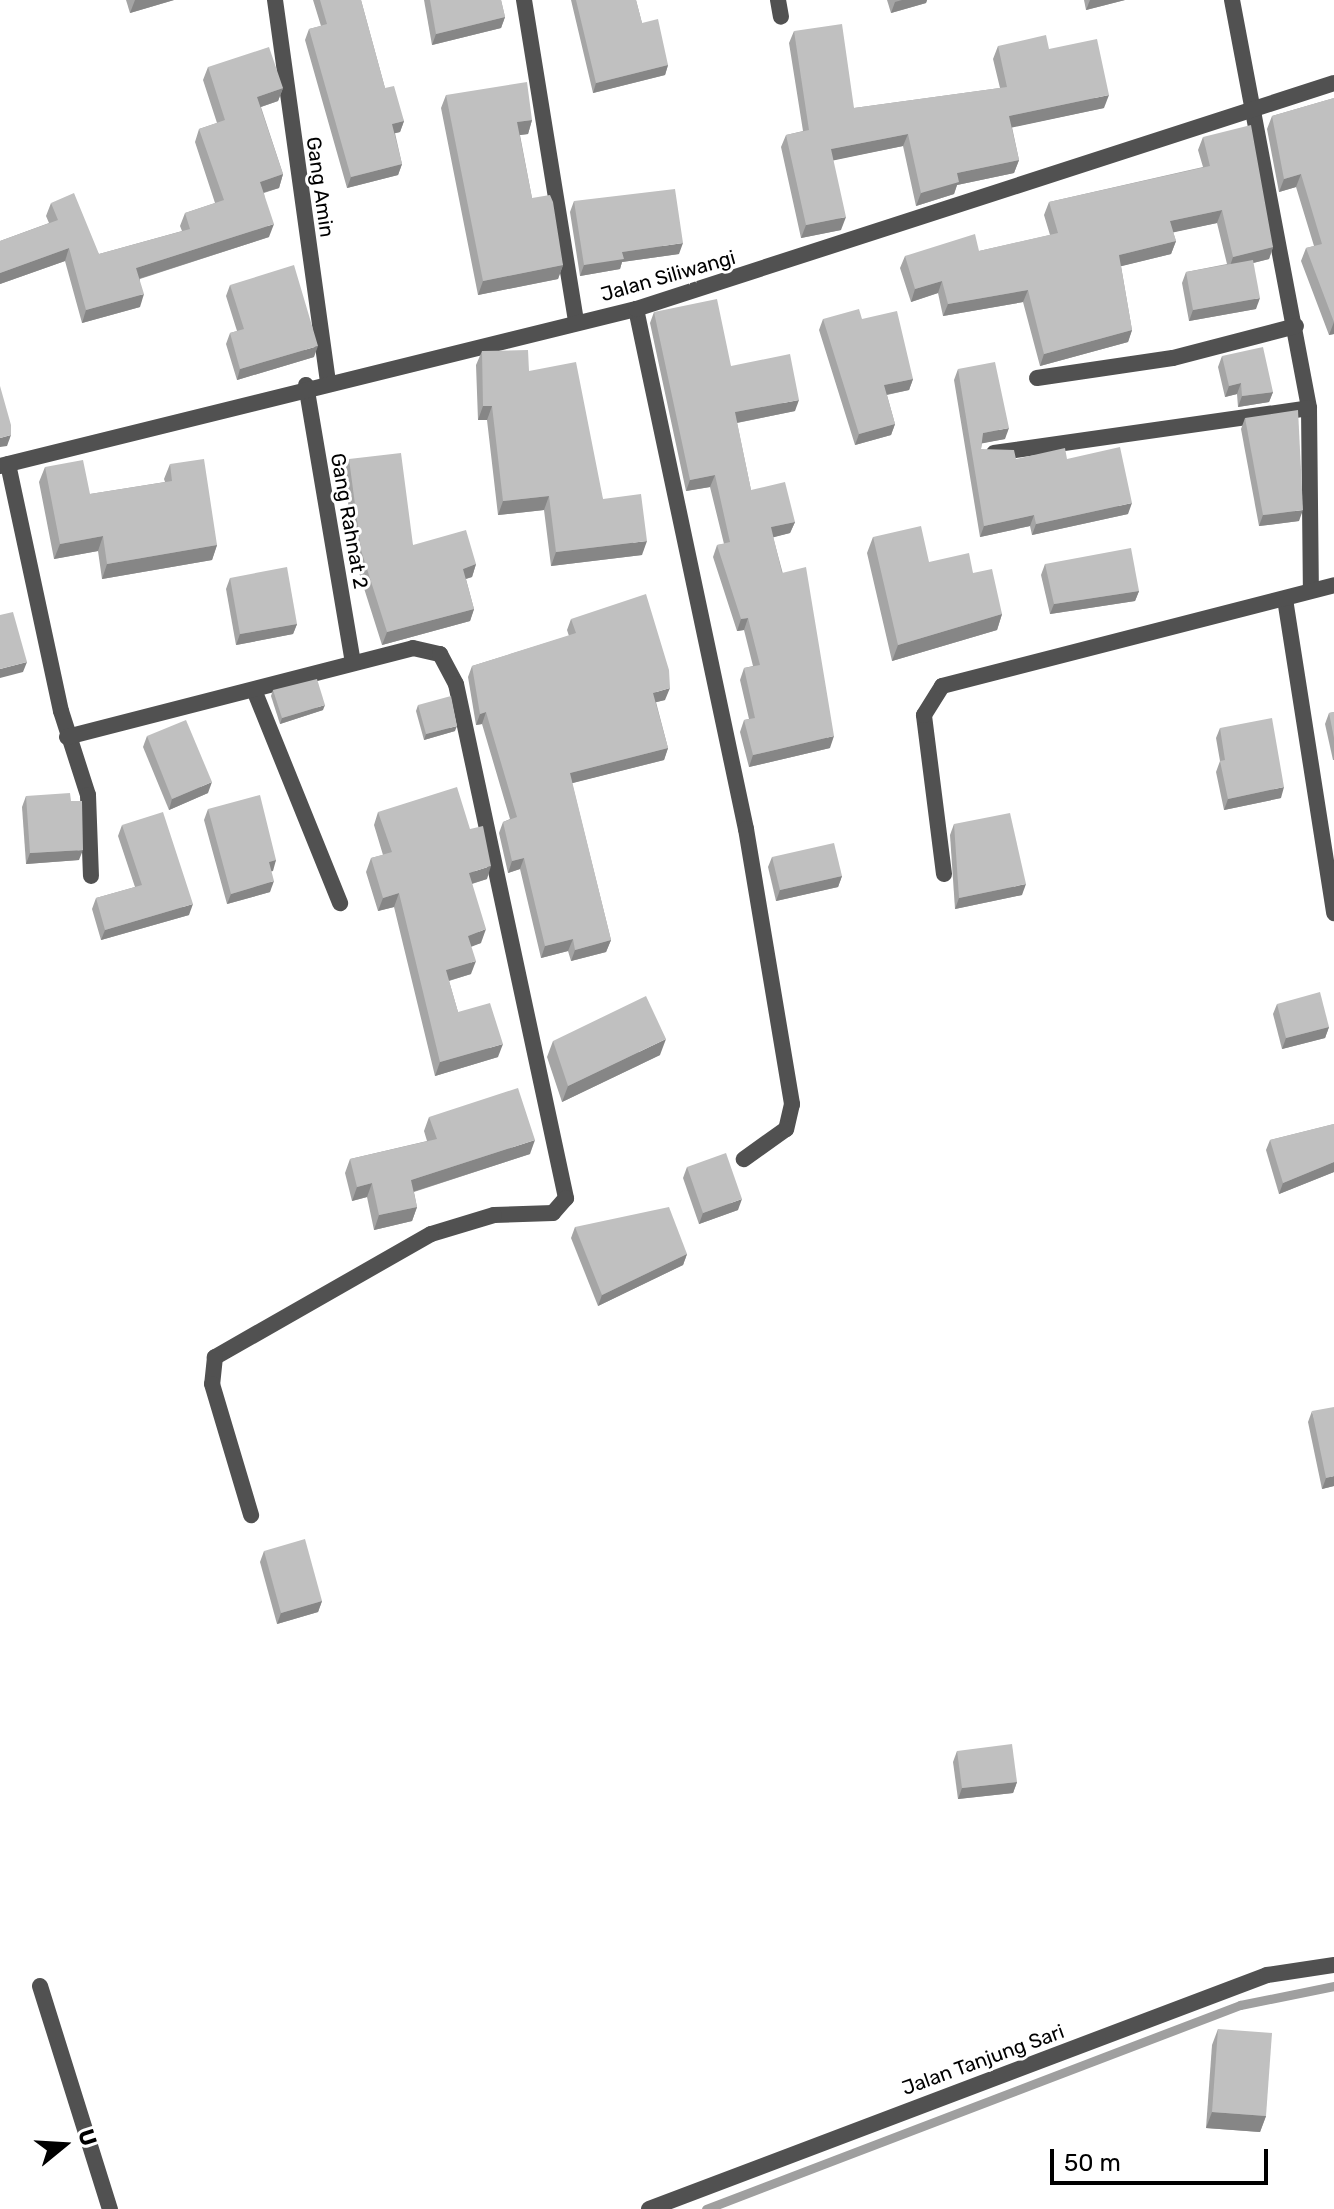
<!DOCTYPE html>
<html>
<head>
<meta charset="utf-8">
<style>
	body { margin:0 }
	#map { position:relative; width:1334px; height:2209px; overflow:hidden; background:#fff; font-family:Rubik,sans-serif }
	div>[style] { position:absolute }
	.stream>* { height:9px; margin:-4.5px; padding:0 4.5px; transform-origin:4.5px; border-radius:4.5px; background:#9f9f9f }
	.service>* { height:16px; margin:-8px; padding:0 8px; transform-origin:8px; border-radius:8px; background:#515151 }
	.minor>* { height:16px; margin:-8px; padding:0 8px; transform-origin:8px; border-radius:8px; background:#515151 }
	.tertiary>* { height:16px; margin:-8px; padding:0 8px; transform-origin:8px; border-radius:8px; background:#515151 }
	.wall>* { inset:0; background:#a5a5a5 }
	.shaded-wall>* { inset:0; background:#868686 }
	.building>* { inset:0; background:#c0c0c0 }
	span { translate:-50% -50%; white-space:nowrap; text-align:center; line-height:1.15; -webkit-text-stroke:6px #fff; paint-order:stroke }
	.street-label { font-size:20px; color:#000 }
	.north { position:absolute; left:24px; top:2105px; width:80px; height:80px; -webkit-text-stroke:6px #fff; paint-order:stroke; rotate:72deg; font-size:22px; font-weight:700; line-height:32px; text-align:center; color:#000 }
	.north::after { content:''; display:block; margin:auto; width:28px; height:36px; background:#000; clip-path:polygon(50% 0,100% 100%,50% 72%,0 100%) }
	.scale { position:absolute; left:1050px; top:2149px; width:218px; height:36px; box-sizing:border-box; border:4px solid #000; border-top:0; padding-left:10px; font-size:24px; line-height:28px; white-space:nowrap; color:#000; -webkit-text-stroke:6px #fff; paint-order:stroke }
</style>
</head>
<body>
<div id="map">
	<div class="stream">
		<i style="left:706px;top:2209px;width:572px;rotate:-20.91deg"></i>
		<i style="left:1240px;top:2005px;width:96px;rotate:-11.4deg"></i>
	</div>
	<div class="service">
		<i style="left:40px;top:1986px;width:234px;rotate:72.6deg"></i>
	</div>
	<div class="minor">
		<i style="left:275px;top:0;width:384px;rotate:82.1deg"></i>
		<i style="left:524px;top:0;width:324px;rotate:80.8deg"></i>
		<i style="left:778px;top:0;width:17px;rotate:80deg"></i>
		<i style="left:1232px;top:0;width:415px;rotate:79.3deg"></i>
		<i style="left:1309px;top:408px;width:181px;rotate:89.4deg"></i>
		<i style="left:636px;top:309px;width:532px;rotate:78.06deg"></i>
		<i style="left:746px;top:829px;width:279px;rotate:80.5deg"></i>
		<i style="left:792px;top:1104px;width:26px;rotate:103deg"></i>
		<i style="left:786px;top:1129px;width:52px;rotate:144.5deg"></i>
		<i style="left:1037px;top:378px;width:137px;rotate:-8.4deg"></i>
		<i style="left:1173px;top:358px;width:127px;rotate:-14.6deg"></i>
		<i style="left:306px;top:385px;width:282px;rotate:80.4deg"></i>
		<i style="left:994px;top:453px;width:318px;rotate:-8.1deg"></i>
		<i style="left:8px;top:464px;width:253px;rotate:77.9deg"></i>
		<i style="left:61px;top:711px;width:88px;rotate:72.2deg"></i>
		<i style="left:88px;top:795px;width:81px;rotate:87.9deg"></i>
		<i style="left:1285px;top:599px;width:318px;rotate:81.1deg"></i>
		<i style="left:254px;top:690px;width:230px;rotate:68deg"></i>
		<i style="left:67px;top:737px;width:357px;rotate:-14.4deg"></i>
		<i style="left:413px;top:648px;width:28px;rotate:13deg"></i>
		<i style="left:440px;top:654px;width:34px;rotate:62deg"></i>
		<i style="left:456px;top:684px;width:526px;rotate:77.92deg"></i>
		<i style="left:566px;top:1198px;width:20px;rotate:131deg"></i>
		<i style="left:553px;top:1213px;width:59px;rotate:178.1deg"></i>
		<i style="left:494px;top:1215px;width:66px;rotate:163.2deg"></i>
		<i style="left:431px;top:1234px;width:249px;rotate:150.3deg"></i>
		<i style="left:215px;top:1357px;width:27px;rotate:96deg"></i>
		<i style="left:212px;top:1384px;width:137px;rotate:73.4deg"></i>
		<i style="left:944px;top:874px;width:160px;rotate:-97.2deg"></i>
		<i style="left:924px;top:715px;width:34px;rotate:-58deg"></i>
		<i style="left:942px;top:686px;width:405px;rotate:-14.4deg"></i>
		<i style="left:649px;top:2209px;width:661px;rotate:-20.74deg"></i>
		<i style="left:1267px;top:1975px;width:68px;rotate:-8.5deg"></i>
	</div>
	<div class="tertiary">
		<i style="left:0;top:466px;width:655px;rotate:-13.87deg"></i>
		<i style="left:636px;top:309px;width:734px;rotate:-17.94deg"></i>
	</div>
	<div class="wall">
		<i style="clip-path:polygon(126px 0,174px 0,130px 13px)"></i>
		<i style="clip-path:polygon(313px 0,361px 0,385px 88px,404px 121px,400px 132px,395px 133px,402px 164px,398px 175px,347px 188px,305px 40px,309px 29px,321px 26px)"></i>
		<i style="clip-path:polygon(424px 0,501px 0,505px 17px,501px 28px,432px 45px)"></i>
		<i style="clip-path:polygon(571px 0,636px 0,642px 23px,668px 65px,665px 75px,593px 93px)"></i>
		<i style="clip-path:polygon(887px 0,927px 0,926px 3px,891px 13px)"></i>
		<i style="clip-path:polygon(1084px 0,1125px 0,1086px 10px)"></i>
		<i style="clip-path:polygon(794px 31px,854px 108px,1000px 88px,993px 59px,998px 46px,1049px 49px,1104px 108px,1012px 127px,1019px 160px,1014px 173px,957px 185px,954px 194px,916px 206px,903px 146px,833px 160px,841px 230px,801px 238px,781px 147px,786px 135px,803px 131px,789px 43px)"></i>
		<i style="clip-path:polygon(208px 67px,283px 88px,278px 101px,261px 107px,283px 174px,279px 188px,264px 193px,269px 237px,140px 279px,140px 307px,82px 323px,65px 261px,0 284px,0 241px,49px 223px,46px 216px,51px 203px,99px 254px,182px 231px,180px 226px,185px 213px,215px 203px,195px 142px,199px 129px,217px 123px,203px 80px)"></i>
		<i style="clip-path:polygon(446px 95px,532px 120px,528px 134px,520px 135px,532px 198px,563px 265px,558px 279px,478px 295px,441px 108px)"></i>
		<i style="clip-path:polygon(1334px 98px,1334px 334px,1329px 335px,1301px 261px,1306px 248px,1314px 246px,1296px 187px,1279px 192px,1267px 129px,1272px 116px)"></i>
		<i style="clip-path:polygon(1203px 137px,1273px 247px,1269px 259px,1253px 263px,1256px 309px,1189px 321px,1182px 283px,1186px 272px,1227px 264px,1217px 223px,1173px 232px,1176px 241px,1171px 254px,1121px 266px,1132px 330px,1128px 342px,1040px 366px,1023px 302px,943px 316px,938px 293px,911px 302px,900px 268px,905px 256px,979px 251px,1050px 235px,1044px 215px,1049px 202px,1203px 167px,1198px 150px)"></i>
		<i style="clip-path:polygon(574px 201px,679px 254px,622px 262px,620px 269px,580px 276px,570px 212px)"></i>
		<i style="clip-path:polygon(230px 285px,314px 357px,237px 380px,226px 344px,230px 333px,237px 331px,226px 296px)"></i>
		<i style="clip-path:polygon(654px 312px,795px 411px,737px 423px,751px 490px,795px 522px,790px 533px,773px 537px,830px 748px,749px 767px,740px 732px,744px 720px,749px 719px,740px 680px,744px 668px,753px 666px,744px 630px,737px 631px,713px 557px,717px 545px,724px 544px,710px 487px,686px 491px,650px 323px)"></i>
		<i style="clip-path:polygon(823px 319px,862px 319px,913px 379px,909px 390px,887px 395px,895px 424px,891px 435px,855px 445px,819px 330px)"></i>
		<i style="clip-path:polygon(482px 351px,529px 371px,603px 499px,642px 555px,551px 566px,544px 510px,498px 515px,487px 420px,478px 420px,476px 365px)"></i>
		<i style="clip-path:polygon(1222px 356px,1273px 392px,1269px 402px,1238px 407px,1237px 394px,1225px 397px,1218px 367px)"></i>
		<i style="clip-path:polygon(958px 369px,1005px 439px,982px 443px,981px 449px,1016px 459px,1067px 459px,1128px 514px,1032px 535px,1030px 526px,980px 537px,954px 380px)"></i>
		<i style="clip-path:polygon(1245px 418px,1299px 521px,1259px 526px,1241px 429px)"></i>
		<i style="clip-path:polygon(349px 459px,413px 545px,476px 564px,472px 577px,466px 579px,474px 609px,470px 621px,382px 645px,356px 563px,344px 472px)"></i>
		<i style="clip-path:polygon(170px 464px,217px 545px,212px 560px,102px 579px,98px 551px,54px 559px,39px 482px,45px 467px,90px 494px,165px 482px,164px 479px)"></i>
		<i style="clip-path:polygon(873px 537px,929px 562px,973px 573px,1002px 614px,997px 630px,892px 661px,867px 553px)"></i>
		<i style="clip-path:polygon(1045px 564px,1139px 591px,1135px 601px,1050px 614px,1041px 575px)"></i>
		<i style="clip-path:polygon(230px 578px,297px 624px,293px 634px,236px 645px,226px 589px)"></i>
		<i style="clip-path:polygon(571px 619px,665px 700px,656px 702px,668px 748px,664px 760px,572px 783px,611px 940px,606px 952px,571px 961px,568px 951px,541px 958px,520px 869px,508px 873px,499px 833px,503px 822px,510px 819px,482px 724px,476px 725px,468px 677px,472px 666px,569px 636px,567px 630px)"></i>
		<i style="clip-path:polygon(273px 690px,323px 710px,280px 724px,271px 696px)"></i>
		<i style="clip-path:polygon(418px 705px,455px 731px,424px 740px,416px 711px)"></i>
		<i style="clip-path:polygon(1334px 712px,1334px 760px,1333px 760px,1325px 724px,1329px 713px)"></i>
		<i style="clip-path:polygon(1220px 728px,1281px 798px,1224px 810px,1216px 772px,1220px 761px,1216px 738px)"></i>
		<i style="clip-path:polygon(147px 736px,208px 793px,169px 810px,143px 747px)"></i>
		<i style="clip-path:polygon(26px 796px,71px 801px,79px 860px,26px 864px,22px 807px)"></i>
		<i style="clip-path:polygon(208px 809px,276px 860px,271px 871px,270px 892px,227px 904px,204px 820px)"></i>
		<i style="clip-path:polygon(378px 812px,487px 879px,472px 884px,481px 943px,471px 946px,471px 974px,449px 981px,458px 1012px,498px 1057px,435px 1076px,394px 907px,378px 911px,366px 872px,371px 858px,383px 855px,374px 825px)"></i>
		<i style="clip-path:polygon(954px 824px,1022px 895px,955px 909px,950px 835px)"></i>
		<i style="clip-path:polygon(122px 825px,189px 915px,101px 940px,92px 909px,96px 898px,135px 887px,118px 836px)"></i>
		<i style="clip-path:polygon(772px 857px,842px 876px,838px 887px,776px 901px,768px 867px)"></i>
		<i style="clip-path:polygon(1277px 1004px,1329px 1027px,1325px 1038px,1282px 1049px,1273px 1014px)"></i>
		<i style="clip-path:polygon(553px 1041px,660px 1055px,562px 1102px,547px 1057px)"></i>
		<i style="clip-path:polygon(429px 1117px,530px 1154px,414px 1192px,417px 1207px,412px 1221px,374px 1230px,367px 1197px,352px 1201px,345px 1173px,350px 1159px,427px 1141px,424px 1131px)"></i>
		<i style="clip-path:polygon(1334px 1124px,1334px 1172px,1279px 1194px,1266px 1150px,1270px 1140px)"></i>
		<i style="clip-path:polygon(687px 1167px,738px 1210px,699px 1224px,683px 1178px)"></i>
		<i style="clip-path:polygon(575px 1227px,687px 1254px,683px 1265px,598px 1306px,571px 1238px)"></i>
		<i style="clip-path:polygon(1312px 1411px,1334px 1486px,1322px 1489px,1308px 1422px)"></i>
		<i style="clip-path:polygon(264px 1551px,322px 1601px,318px 1612px,277px 1624px,260px 1562px)"></i>
		<i style="clip-path:polygon(957px 1751px,1017px 1782px,1013px 1793px,958px 1799px,953px 1762px)"></i>
		<i style="clip-path:polygon(1218px 2029px,1266px 2116px,1260px 2132px,1206px 2128px,1212px 2045px)"></i>
	</div>
	<div class="shaded-wall">
		<i style="clip-path:polygon(135px 0,174px 0,130px 13px)"></i>
		<i style="clip-path:polygon(902px 0,927px 0,926px 3px,891px 13px,895px 2px)"></i>
		<i style="clip-path:polygon(1090px 0,1125px 0,1086px 10px)"></i>
		<i style="clip-path:polygon(505px 17px,501px 28px,432px 45px,436px 34px)"></i>
		<i style="clip-path:polygon(668px 65px,665px 75px,593px 93px,596px 83px)"></i>
		<i style="clip-path:polygon(283px 88px,278px 101px,252px 110px,257px 97px)"></i>
		<i style="clip-path:polygon(1109px 95px,1104px 108px,1005px 129px,1009px 116px)"></i>
		<i style="clip-path:polygon(532px 120px,528px 134px,512px 136px,517px 122px)"></i>
		<i style="clip-path:polygon(404px 121px,400px 132px,388px 135px,392px 124px)"></i>
		<i style="clip-path:polygon(908px 134px,903px 146px,826px 162px,831px 149px)"></i>
		<i style="clip-path:polygon(1019px 160px,1014px 173px,957px 185px,954px 194px,916px 206px,921px 193px,957px 173px)"></i>
		<i style="clip-path:polygon(402px 164px,398px 175px,347px 188px,351px 177px)"></i>
		<i style="clip-path:polygon(283px 174px,279px 188px,255px 195px,260px 182px)"></i>
		<i style="clip-path:polygon(1301px 174px,1296px 187px,1279px 192px,1284px 179px)"></i>
		<i style="clip-path:polygon(1222px 210px,1217px 223px,1166px 234px,1170px 221px)"></i>
		<i style="clip-path:polygon(846px 217px,841px 230px,801px 238px,806px 225px)"></i>
		<i style="clip-path:polygon(274px 224px,269px 237px,132px 281px,136px 268px)"></i>
		<i style="clip-path:polygon(1176px 241px,1171px 254px,1114px 268px,1119px 255px)"></i>
		<i style="clip-path:polygon(683px 243px,679px 254px,622px 262px,620px 269px,580px 276px,584px 265px,622px 252px)"></i>
		<i style="clip-path:polygon(1273px 247px,1269px 259px,1229px 269px,1233px 257px)"></i>
		<i style="clip-path:polygon(69px 248px,65px 261px,0 284px,0 273px)"></i>
		<i style="clip-path:polygon(563px 265px,558px 279px,478px 295px,483px 281px)"></i>
		<i style="clip-path:polygon(942px 281px,938px 293px,911px 302px,915px 289px)"></i>
		<i style="clip-path:polygon(1028px 290px,1023px 302px,943px 316px,948px 304px)"></i>
		<i style="clip-path:polygon(144px 294px,140px 307px,82px 323px,86px 310px)"></i>
		<i style="clip-path:polygon(1260px 298px,1256px 309px,1189px 321px,1193px 310px)"></i>
		<i style="clip-path:polygon(1334px 322px,1334px 334px,1329px 335px)"></i>
		<i style="clip-path:polygon(1132px 330px,1128px 342px,1040px 366px,1044px 354px)"></i>
		<i style="clip-path:polygon(318px 346px,314px 357px,237px 380px,240px 369px)"></i>
		<i style="clip-path:polygon(913px 379px,909px 390px,880px 396px,884px 385px)"></i>
		<i style="clip-path:polygon(1241px 383px,1237px 394px,1225px 397px,1229px 386px)"></i>
		<i style="clip-path:polygon(1273px 392px,1269px 402px,1238px 407px,1242px 396px)"></i>
		<i style="clip-path:polygon(799px 400px,795px 411px,731px 424px,735px 412px)"></i>
		<i style="clip-path:polygon(483px 406px,492px 406px,487px 420px,478px 420px)"></i>
		<i style="clip-path:polygon(895px 424px,891px 435px,855px 445px,859px 434px)"></i>
		<i style="clip-path:polygon(1009px 428px,1005px 439px,979px 444px,983px 433px)"></i>
		<i style="clip-path:polygon(11px 435px,7px 446px,0 447px,0 438px)"></i>
		<i style="clip-path:polygon(715px 475px,710px 487px,686px 491px,690px 480px)"></i>
		<i style="clip-path:polygon(549px 496px,544px 510px,498px 515px,503px 501px)"></i>
		<i style="clip-path:polygon(1132px 503px,1128px 514px,1032px 535px,1036px 524px)"></i>
		<i style="clip-path:polygon(1303px 510px,1299px 521px,1259px 526px,1263px 515px)"></i>
		<i style="clip-path:polygon(1034px 515px,1030px 526px,980px 537px,984px 526px)"></i>
		<i style="clip-path:polygon(795px 522px,790px 533px,767px 539px,771px 527px)"></i>
		<i style="clip-path:polygon(103px 536px,98px 551px,54px 559px,60px 544px)"></i>
		<i style="clip-path:polygon(647px 541px,642px 555px,551px 566px,556px 552px)"></i>
		<i style="clip-path:polygon(217px 545px,212px 560px,102px 579px,107px 564px)"></i>
		<i style="clip-path:polygon(476px 564px,472px 577px,458px 581px,463px 569px)"></i>
		<i style="clip-path:polygon(1139px 591px,1135px 601px,1050px 614px,1054px 604px)"></i>
		<i style="clip-path:polygon(474px 609px,470px 621px,382px 645px,387px 632px)"></i>
		<i style="clip-path:polygon(1002px 614px,997px 630px,892px 661px,898px 645px)"></i>
		<i style="clip-path:polygon(748px 618px,744px 630px,737px 631px,741px 619px)"></i>
		<i style="clip-path:polygon(297px 624px,293px 634px,236px 645px,240px 634px)"></i>
		<i style="clip-path:polygon(27px 662px,23px 672px,0 678px,0 669px)"></i>
		<i style="clip-path:polygon(670px 688px,665px 700px,649px 704px,653px 693px)"></i>
		<i style="clip-path:polygon(325px 705px,323px 710px,280px 724px,282px 718px)"></i>
		<i style="clip-path:polygon(486px 712px,482px 724px,476px 725px,480px 714px)"></i>
		<i style="clip-path:polygon(457px 726px,455px 731px,424px 740px,426px 734px)"></i>
		<i style="clip-path:polygon(834px 736px,830px 748px,749px 767px,753px 755px)"></i>
		<i style="clip-path:polygon(668px 748px,664px 760px,565px 785px,570px 773px)"></i>
		<i style="clip-path:polygon(212px 782px,208px 793px,169px 810px,172px 799px)"></i>
		<i style="clip-path:polygon(1284px 787px,1281px 798px,1224px 810px,1228px 799px)"></i>
		<i style="clip-path:polygon(83px 850px,79px 860px,26px 864px,30px 853px)"></i>
		<i style="clip-path:polygon(524px 858px,520px 869px,508px 873px,512px 861px)"></i>
		<i style="clip-path:polygon(276px 860px,273px 871px,265px 873px,269px 862px)"></i>
		<i style="clip-path:polygon(491px 866px,487px 879px,464px 886px,469px 873px)"></i>
		<i style="clip-path:polygon(842px 876px,838px 887px,776px 901px,780px 890px)"></i>
		<i style="clip-path:polygon(274px 881px,270px 892px,227px 904px,231px 894px)"></i>
		<i style="clip-path:polygon(1026px 884px,1022px 895px,955px 909px,959px 898px)"></i>
		<i style="clip-path:polygon(399px 893px,394px 907px,378px 911px,383px 898px)"></i>
		<i style="clip-path:polygon(193px 904px,189px 915px,101px 940px,105px 930px)"></i>
		<i style="clip-path:polygon(486px 929px,481px 943px,463px 950px,468px 936px)"></i>
		<i style="clip-path:polygon(573px 939px,568px 951px,541px 958px,545px 946px)"></i>
		<i style="clip-path:polygon(611px 940px,606px 952px,571px 961px,575px 950px)"></i>
		<i style="clip-path:polygon(476px 961px,471px 974px,441px 983px,446px 970px)"></i>
		<i style="clip-path:polygon(1329px 1027px,1325px 1038px,1282px 1049px,1286px 1038px)"></i>
		<i style="clip-path:polygon(666px 1039px,660px 1055px,562px 1102px,568px 1086px)"></i>
		<i style="clip-path:polygon(503px 1044px,498px 1057px,435px 1076px,440px 1062px)"></i>
		<i style="clip-path:polygon(535px 1140px,530px 1154px,406px 1194px,411px 1180px)"></i>
		<i style="clip-path:polygon(1334px 1162px,1334px 1172px,1279px 1194px,1283px 1183px)"></i>
		<i style="clip-path:polygon(372px 1183px,367px 1197px,352px 1201px,357px 1187px)"></i>
		<i style="clip-path:polygon(742px 1199px,738px 1210px,699px 1224px,703px 1213px)"></i>
		<i style="clip-path:polygon(417px 1207px,412px 1221px,374px 1230px,379px 1215px)"></i>
		<i style="clip-path:polygon(687px 1254px,683px 1265px,598px 1306px,602px 1295px)"></i>
		<i style="clip-path:polygon(1334px 1476px,1334px 1486px,1322px 1489px,1326px 1478px)"></i>
		<i style="clip-path:polygon(322px 1601px,318px 1612px,277px 1624px,281px 1613px)"></i>
		<i style="clip-path:polygon(1017px 1782px,1013px 1793px,958px 1799px,962px 1788px)"></i>
		<i style="clip-path:polygon(1212px 2112px,1266px 2116px,1260px 2132px,1206px 2128px)"></i>
	</div>
	<div class="building">
		<i style="clip-path:polygon(320px 0,361px 0,385px 88px,394px 86px,404px 121px,392px 124px,402px 164px,351px 177px,309px 29px,327px 24px)"></i>
		<i style="clip-path:polygon(430px 0,501px 0,505px 17px,436px 34px)"></i>
		<i style="clip-path:polygon(576px 0,636px 0,642px 23px,658px 19px,668px 65px,596px 83px)"></i>
		<i style="clip-path:polygon(842px 24px,854px 108px,1007px 87px,998px 46px,1046px 35px,1049px 49px,1097px 39px,1109px 95px,1009px 116px,1019px 160px,957px 173px,959px 182px,921px 193px,908px 134px,831px 149px,846px 217px,806px 225px,786px 135px,809px 130px,794px 31px)"></i>
		<i style="clip-path:polygon(269px 47px,283px 88px,257px 97px,283px 174px,260px 182px,274px 224px,136px 268px,144px 294px,86px 310px,69px 248px,0 273px,0 241px,58px 220px,51px 203px,74px 193px,99px 254px,190px 229px,185px 213px,224px 200px,199px 129px,225px 120px,208px 67px)"></i>
		<i style="clip-path:polygon(527px 82px,532px 120px,517px 122px,532px 198px,550px 195px,553px 202px,563px 265px,483px 281px,446px 95px)"></i>
		<i style="clip-path:polygon(1334px 98px,1334px 322px,1306px 248px,1322px 244px,1301px 174px,1284px 179px,1272px 116px)"></i>
		<i style="clip-path:polygon(1251px 125px,1273px 247px,1233px 257px,1222px 210px,1170px 221px,1176px 241px,1119px 255px,1132px 330px,1044px 354px,1028px 290px,948px 304px,942px 281px,915px 289px,905px 256px,975px 234px,979px 251px,1058px 233px,1049px 202px,1210px 166px,1203px 137px)"></i>
		<i style="clip-path:polygon(675px 189px,683px 243px,622px 252px,624px 259px,584px 265px,574px 201px)"></i>
		<i style="clip-path:polygon(1253px 260px,1260px 298px,1193px 310px,1186px 272px)"></i>
		<i style="clip-path:polygon(294px 265px,318px 346px,240px 369px,230px 333px,244px 329px,230px 285px)"></i>
		<i style="clip-path:polygon(717px 299px,731px 366px,790px 354px,799px 400px,735px 412px,751px 490px,785px 482px,795px 522px,771px 527px,782px 573px,806px 567px,834px 736px,753px 755px,744px 720px,755px 718px,744px 668px,760px 665px,748px 618px,741px 619px,717px 545px,730px 542px,715px 475px,690px 480px,654px 312px)"></i>
		<i style="clip-path:polygon(859px 309px,862px 319px,897px 311px,913px 379px,884px 385px,895px 424px,859px 434px,823px 319px)"></i>
		<i style="clip-path:polygon(1263px 347px,1273px 392px,1242px 396px,1241px 383px,1229px 386px,1222px 356px)"></i>
		<i style="clip-path:polygon(528px 350px,529px 371px,576px 362px,603px 499px,641px 494px,647px 541px,556px 552px,549px 496px,503px 501px,492px 406px,483px 406px,482px 351px)"></i>
		<i style="clip-path:polygon(995px 362px,1009px 428px,983px 433px,981px 449px,1014px 450px,1016px 459px,1065px 448px,1067px 459px,1120px 447px,1132px 503px,1036px 524px,1034px 515px,984px 526px,958px 369px)"></i>
		<i style="clip-path:polygon(0 386px,11px 425px,11px 435px,0 438px)"></i>
		<i style="clip-path:polygon(1298px 410px,1303px 510px,1263px 515px,1245px 418px)"></i>
		<i style="clip-path:polygon(401px 453px,413px 545px,466px 530px,476px 564px,463px 569px,474px 609px,387px 632px,361px 550px,349px 459px)"></i>
		<i style="clip-path:polygon(204px 459px,217px 545px,107px 564px,103px 536px,60px 544px,45px 467px,83px 460px,90px 494px,172px 481px,170px 464px)"></i>
		<i style="clip-path:polygon(921px 526px,929px 562px,969px 553px,973px 573px,992px 569px,1002px 614px,898px 645px,873px 537px)"></i>
		<i style="clip-path:polygon(1131px 548px,1139px 591px,1054px 604px,1045px 564px)"></i>
		<i style="clip-path:polygon(287px 567px,297px 624px,240px 634px,230px 578px)"></i>
		<i style="clip-path:polygon(646px 594px,669px 670px,670px 688px,653px 693px,668px 748px,570px 773px,611px 940px,575px 950px,573px 939px,545px 946px,524px 858px,512px 861px,503px 822px,517px 817px,486px 712px,480px 714px,472px 666px,576px 633px,571px 619px)"></i>
		<i style="clip-path:polygon(13px 612px,27px 662px,0 669px,0 615px)"></i>
		<i style="clip-path:polygon(317px 679px,325px 705px,282px 718px,273px 690px)"></i>
		<i style="clip-path:polygon(451px 696px,457px 726px,426px 734px,418px 705px)"></i>
		<i style="clip-path:polygon(1334px 712px,1334px 738px,1329px 713px)"></i>
		<i style="clip-path:polygon(1272px 718px,1284px 787px,1228px 799px,1220px 761px,1225px 760px,1220px 728px)"></i>
		<i style="clip-path:polygon(186px 720px,212px 782px,172px 799px,147px 736px)"></i>
		<i style="clip-path:polygon(457px 787px,470px 829px,483px 826px,491px 866px,469px 873px,486px 929px,468px 936px,476px 961px,446px 970px,458px 1012px,490px 1003px,503px 1044px,440px 1062px,399px 893px,383px 898px,371px 858px,392px 852px,378px 812px)"></i>
		<i style="clip-path:polygon(70px 793px,71px 801px,82px 801px,83px 850px,30px 853px,26px 796px)"></i>
		<i style="clip-path:polygon(260px 795px,276px 860px,269px 862px,274px 881px,231px 894px,208px 809px)"></i>
		<i style="clip-path:polygon(163px 812px,193px 904px,105px 930px,96px 898px,142px 885px,122px 825px)"></i>
		<i style="clip-path:polygon(1010px 813px,1026px 884px,959px 898px,954px 824px)"></i>
		<i style="clip-path:polygon(834px 843px,842px 876px,780px 890px,772px 857px)"></i>
		<i style="clip-path:polygon(1320px 992px,1329px 1027px,1286px 1038px,1277px 1004px)"></i>
		<i style="clip-path:polygon(646px 996px,666px 1039px,568px 1086px,553px 1041px)"></i>
		<i style="clip-path:polygon(518px 1088px,535px 1140px,411px 1180px,417px 1207px,379px 1215px,372px 1183px,357px 1187px,350px 1159px,437px 1139px,429px 1117px)"></i>
		<i style="clip-path:polygon(1334px 1124px,1334px 1162px,1283px 1183px,1270px 1140px)"></i>
		<i style="clip-path:polygon(726px 1153px,742px 1199px,703px 1213px,687px 1167px)"></i>
		<i style="clip-path:polygon(669px 1207px,687px 1254px,602px 1295px,575px 1227px)"></i>
		<i style="clip-path:polygon(1334px 1407px,1334px 1476px,1326px 1478px,1312px 1411px)"></i>
		<i style="clip-path:polygon(305px 1539px,322px 1601px,281px 1613px,264px 1551px)"></i>
		<i style="clip-path:polygon(1012px 1744px,1017px 1782px,962px 1788px,957px 1751px)"></i>
		<i style="clip-path:polygon(1218px 2029px,1272px 2033px,1266px 2116px,1212px 2112px)"></i>
	</div>
	<div class="street-label">
		<span style="left:320px;top:187px;rotate:82deg">Gang Amin</span>
		<span style="left:668px;top:276px;rotate:-16deg">Jalan Siliwangi</span>
		<span style="left:349px;top:521px;rotate:80deg">Gang Rahnat 2</span>
		<span style="left:983px;top:2060px;rotate:-20deg">Jalan Tanjung Sari</span>
	</div>
	<div class="north">U</div>
	<div class="scale">50 m</div>
</div>
</body>
</html>
